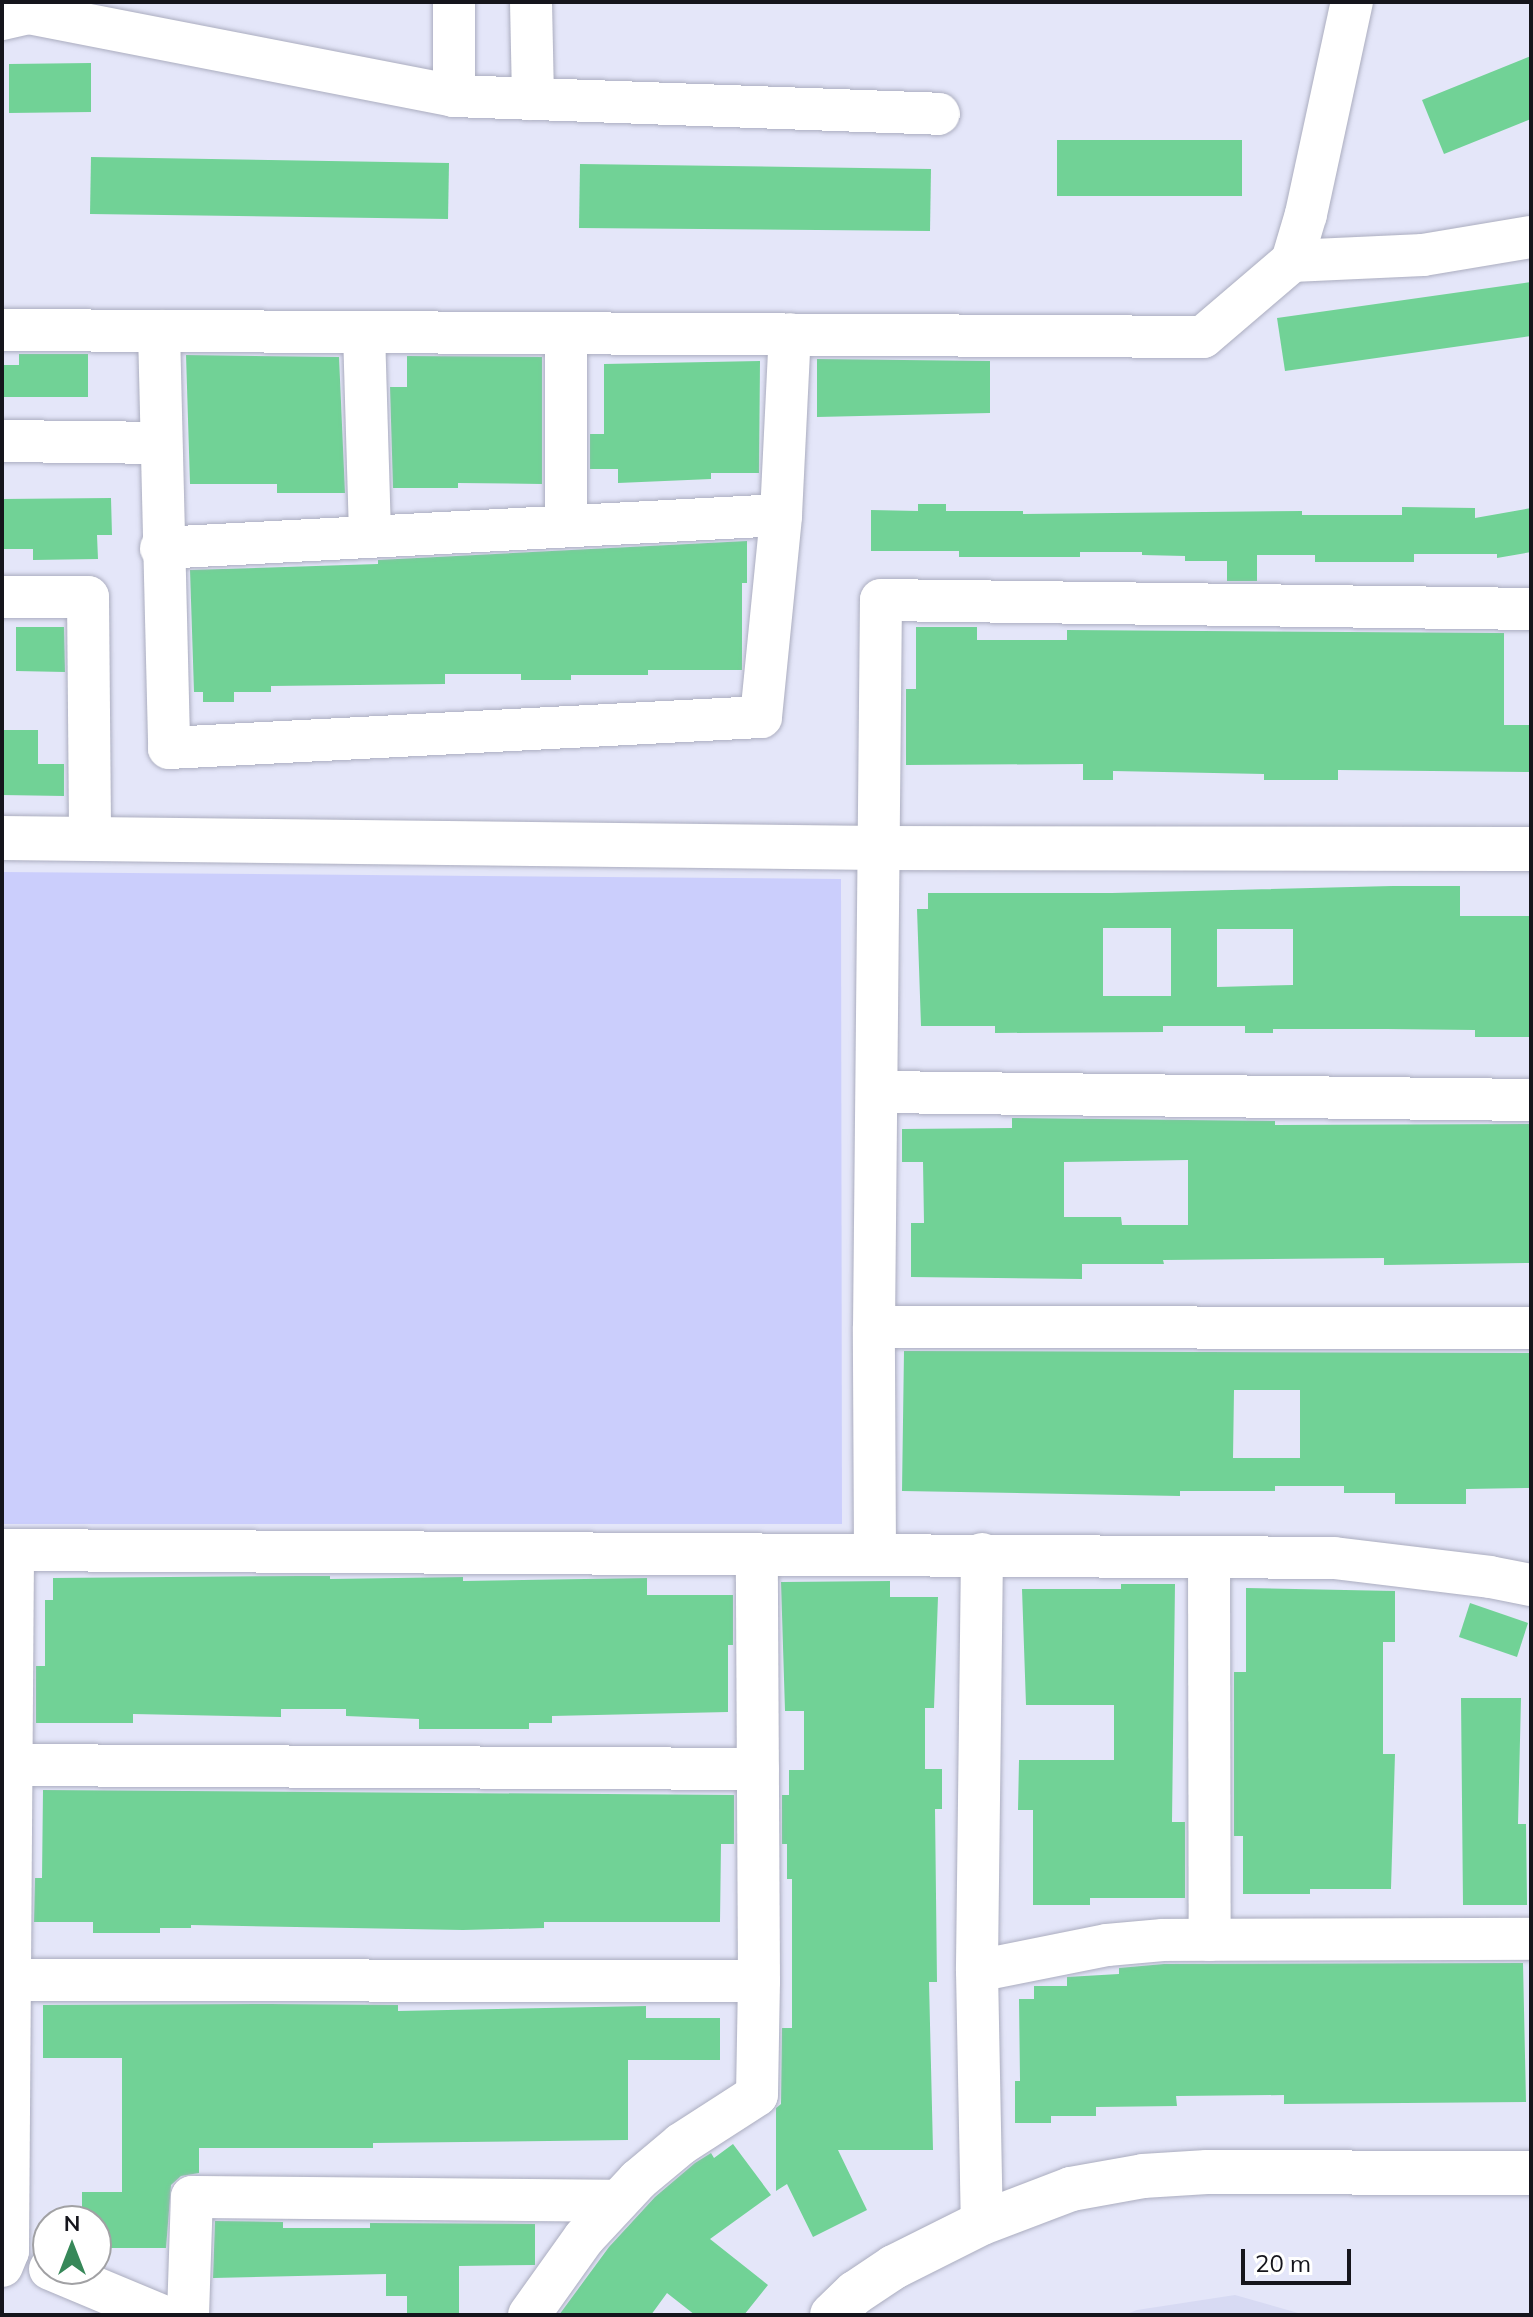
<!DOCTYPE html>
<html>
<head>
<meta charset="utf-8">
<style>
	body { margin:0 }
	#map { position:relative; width:1533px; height:2317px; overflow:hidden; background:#e4e6f9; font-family:Mulish,sans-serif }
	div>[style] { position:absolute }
	.built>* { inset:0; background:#d7daf3 }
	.green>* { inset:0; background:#cbcefc }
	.building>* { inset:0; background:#71d296 }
	.roads { filter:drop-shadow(0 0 2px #abadbf) drop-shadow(0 0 2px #abadbf) }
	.minor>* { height:42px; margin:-21px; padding:0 21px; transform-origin:21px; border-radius:21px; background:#fff }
	.tertiary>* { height:44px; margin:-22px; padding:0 22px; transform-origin:22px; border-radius:22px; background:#fff }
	span { translate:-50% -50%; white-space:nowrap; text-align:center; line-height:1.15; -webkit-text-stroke:6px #fff; paint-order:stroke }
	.frame { position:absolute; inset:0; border:4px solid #15151c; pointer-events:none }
	.north { position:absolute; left:32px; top:2205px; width:80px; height:80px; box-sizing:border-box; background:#fff; border:2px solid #a1a1a4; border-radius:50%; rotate:0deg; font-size:22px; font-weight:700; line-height:32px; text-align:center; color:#15151c }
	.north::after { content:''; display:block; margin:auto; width:28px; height:36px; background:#378859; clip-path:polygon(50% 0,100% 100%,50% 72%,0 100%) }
	.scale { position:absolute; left:1241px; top:2249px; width:110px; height:36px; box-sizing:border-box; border:4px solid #15151c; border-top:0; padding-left:10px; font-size:24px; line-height:28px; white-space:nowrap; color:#15151c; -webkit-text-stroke:6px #fff; paint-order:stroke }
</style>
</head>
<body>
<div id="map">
	<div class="built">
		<i style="clip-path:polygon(1235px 2295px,1305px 2315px,1124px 2315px,1137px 2310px)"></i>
	</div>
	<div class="green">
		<i style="clip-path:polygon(2px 872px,841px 879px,842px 1524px,2px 1524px)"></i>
	</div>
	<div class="building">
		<i style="clip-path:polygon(1531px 56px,1531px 119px,1444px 154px,1422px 100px)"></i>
		<i style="clip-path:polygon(91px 63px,91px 112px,9px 113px,9px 64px)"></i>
		<i style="clip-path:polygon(1057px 140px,1242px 140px,1242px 196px,1057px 196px)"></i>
		<i style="clip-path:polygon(91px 157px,449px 163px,448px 219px,90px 214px)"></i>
		<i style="clip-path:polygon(580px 164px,931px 169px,930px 231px,579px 228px)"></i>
		<i style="clip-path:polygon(1531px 282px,1531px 336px,1285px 371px,1277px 318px)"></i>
		<i style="clip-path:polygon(19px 354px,88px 354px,88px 397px,2px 397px,2px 365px,19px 365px)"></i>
		<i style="clip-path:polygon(186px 355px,339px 357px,345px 493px,277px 493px,277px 484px,190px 484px)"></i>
		<i style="clip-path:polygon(407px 356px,542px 357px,542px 484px,458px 483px,458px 488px,393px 488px,390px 387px,407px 387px)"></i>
		<i style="clip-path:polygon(817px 359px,990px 361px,990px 413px,817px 417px)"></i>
		<i style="clip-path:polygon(760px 361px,759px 473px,711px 473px,711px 479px,618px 483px,618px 469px,590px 469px,590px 434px,604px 434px,604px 364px)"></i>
		<i style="clip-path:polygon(111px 498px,112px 535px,97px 535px,98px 559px,33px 560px,33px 549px,2px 549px,2px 499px)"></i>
		<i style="clip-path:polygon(918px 504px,946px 504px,946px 511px,1023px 511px,1023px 514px,1302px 511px,1302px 515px,1402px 515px,1402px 507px,1475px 508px,1475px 518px,1531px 508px,1531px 552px,1497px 558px,1497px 554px,1414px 554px,1414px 562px,1315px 562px,1315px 555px,1257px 555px,1257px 581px,1227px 581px,1227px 561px,1185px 561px,1185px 556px,1142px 555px,1142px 552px,1080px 552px,1080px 557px,959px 557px,959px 551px,871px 551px,871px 510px,918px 511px)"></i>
		<i style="clip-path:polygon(747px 541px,747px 583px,742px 583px,742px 670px,648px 670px,648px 675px,571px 675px,571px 680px,521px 680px,521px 674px,445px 674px,445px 684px,271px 686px,271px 692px,234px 692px,234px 702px,203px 702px,203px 692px,194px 692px,190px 570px,378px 564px,378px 560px)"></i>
		<i style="clip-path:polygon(16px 627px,64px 627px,65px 672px,16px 671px)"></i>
		<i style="clip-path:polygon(916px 627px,977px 627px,977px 640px,1067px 640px,1067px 630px,1504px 633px,1504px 725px,1531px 725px,1531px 772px,1338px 770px,1338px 780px,1264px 780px,1264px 774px,1113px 771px,1113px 780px,1083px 780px,1083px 764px,906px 765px,906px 689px,916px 689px)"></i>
		<i style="clip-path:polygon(2px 730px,38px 730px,38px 764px,64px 764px,64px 796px,2px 795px)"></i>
		<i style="clip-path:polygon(evenodd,1392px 886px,1460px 886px,1460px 916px,1531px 916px,1531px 1037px,1475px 1037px,1475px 1030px,1386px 1029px,1273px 1029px,1273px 1033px,1245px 1033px,1245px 1026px,1163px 1026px,1163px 1032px,995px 1033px,995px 1026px,921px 1026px,917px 909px,928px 909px,928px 893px,1112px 893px,1392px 886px,1103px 928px,1171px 928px,1171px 996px,1103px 996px,1103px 928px,1392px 886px,1217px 929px,1293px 929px,1293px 985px,1217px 987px,1217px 929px)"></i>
		<i style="clip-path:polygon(evenodd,1012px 1118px,1275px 1121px,1275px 1125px,1531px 1124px,1531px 1263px,1384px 1265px,1384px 1258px,1163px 1260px,1164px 1264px,1082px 1264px,1082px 1279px,911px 1277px,911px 1223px,924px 1223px,923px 1162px,902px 1162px,902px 1129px,1012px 1128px,1012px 1118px,1188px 1160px,1188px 1225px,1122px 1225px,1121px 1217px,1064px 1217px,1064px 1162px,1188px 1160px)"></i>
		<i style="clip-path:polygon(evenodd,904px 1351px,1531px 1353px,1531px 1488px,1466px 1489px,1466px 1504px,1395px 1504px,1395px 1493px,1344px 1493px,1344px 1486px,1275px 1486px,1275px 1491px,1180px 1491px,1180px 1496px,902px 1491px,904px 1351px,1234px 1390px,1300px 1390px,1300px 1458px,1233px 1458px,1234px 1390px)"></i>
		<i style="clip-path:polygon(300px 1576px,330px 1576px,330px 1579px,463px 1577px,463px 1581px,647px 1578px,647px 1595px,733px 1595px,733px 1645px,728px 1645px,728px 1712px,552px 1716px,552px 1723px,529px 1723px,529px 1729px,419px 1729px,419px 1719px,346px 1716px,346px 1709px,281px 1709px,281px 1717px,133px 1714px,133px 1723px,36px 1723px,36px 1666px,45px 1666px,45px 1600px,53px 1600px,53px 1578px)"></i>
		<i style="clip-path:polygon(890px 1581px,890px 1597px,938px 1597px,934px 1708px,925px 1708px,925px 1769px,942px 1769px,942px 1809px,935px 1809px,937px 1982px,929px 1982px,933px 2150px,838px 2150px,867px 2210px,813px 2237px,787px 2184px,776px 2191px,776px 2108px,781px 2104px,782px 2028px,792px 2028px,792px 1879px,787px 1879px,787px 1844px,782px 1844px,782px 1795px,789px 1795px,789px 1770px,804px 1770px,804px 1711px,785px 1711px,781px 1582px)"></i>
		<i style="clip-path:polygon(1121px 1584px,1175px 1584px,1172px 1822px,1185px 1822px,1185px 1898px,1090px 1898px,1090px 1905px,1033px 1905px,1033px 1810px,1018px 1810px,1019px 1760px,1114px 1760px,1114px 1705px,1026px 1705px,1022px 1589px,1121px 1589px)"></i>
		<i style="clip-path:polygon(1246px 1588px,1395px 1591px,1395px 1642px,1383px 1642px,1383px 1754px,1395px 1754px,1391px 1889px,1310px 1889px,1310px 1894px,1243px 1894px,1243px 1836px,1234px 1836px,1234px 1672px,1246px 1672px)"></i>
		<i style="clip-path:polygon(1470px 1603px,1528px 1623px,1517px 1657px,1459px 1637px)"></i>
		<i style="clip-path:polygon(1461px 1698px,1521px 1698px,1518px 1824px,1526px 1824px,1527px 1905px,1463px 1905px)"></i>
		<i style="clip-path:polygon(43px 1790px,734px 1795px,734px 1844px,721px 1844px,720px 1922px,544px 1922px,544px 1928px,463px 1930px,191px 1925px,191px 1928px,160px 1928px,160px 1933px,93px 1933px,93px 1922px,34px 1922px,35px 1878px,42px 1878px)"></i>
		<i style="clip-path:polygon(1523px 1963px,1526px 2102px,1284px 2104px,1284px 2095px,1176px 2096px,1177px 2106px,1096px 2107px,1096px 2116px,1051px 2116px,1051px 2123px,1015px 2123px,1015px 2081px,1020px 2081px,1019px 1999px,1034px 1999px,1034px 1986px,1067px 1986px,1067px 1977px,1119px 1974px,1119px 1968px,1164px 1964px)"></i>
		<i style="clip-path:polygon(270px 2004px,398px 2005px,398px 2011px,646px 2006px,646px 2018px,720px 2018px,720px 2060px,628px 2060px,628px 2140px,373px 2143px,373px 2148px,199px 2148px,199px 2173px,181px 2176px,171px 2185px,166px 2248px,96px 2248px,96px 2221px,82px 2221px,82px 2192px,122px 2192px,122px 2058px,43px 2058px,43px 2005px)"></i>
		<i style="clip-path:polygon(733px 2144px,771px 2195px,710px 2239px,768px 2285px,744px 2315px,695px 2315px,667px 2293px,651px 2315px,559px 2315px,609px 2247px,655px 2197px,695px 2163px,711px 2153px,714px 2158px)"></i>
		<i style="clip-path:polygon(215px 2221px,283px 2222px,283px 2228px,370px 2228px,370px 2223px,535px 2224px,535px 2265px,459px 2266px,459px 2315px,407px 2315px,407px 2296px,386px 2296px,386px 2274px,213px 2278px)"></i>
	</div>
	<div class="roads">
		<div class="minor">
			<i style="left:531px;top:2px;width:97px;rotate:88.8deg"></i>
			<i style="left:2px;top:19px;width:27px;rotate:-13deg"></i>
			<i style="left:28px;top:13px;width:434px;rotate:11deg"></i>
			<i style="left:454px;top:96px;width:485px;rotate:2.1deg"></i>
			<i style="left:454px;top:96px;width:94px;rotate:-90deg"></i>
			<i style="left:1292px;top:261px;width:131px;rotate:-2.6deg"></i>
			<i style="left:1423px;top:255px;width:109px;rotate:-9.5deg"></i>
			<i style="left:2px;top:330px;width:1201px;rotate:0.33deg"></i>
			<i style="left:1203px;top:337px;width:117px;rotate:-40.5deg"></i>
			<i style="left:1292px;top:261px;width:49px;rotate:-73.4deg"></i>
			<i style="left:1306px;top:214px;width:217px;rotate:-77.8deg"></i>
			<i style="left:159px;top:331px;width:417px;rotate:88.6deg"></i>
			<i style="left:169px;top:748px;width:593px;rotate:-3deg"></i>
			<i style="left:761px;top:717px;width:203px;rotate:-84.3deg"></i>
			<i style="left:781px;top:515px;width:181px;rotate:-87.2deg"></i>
			<i style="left:364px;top:332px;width:205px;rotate:88.3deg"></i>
			<i style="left:566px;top:333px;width:193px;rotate:90deg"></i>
			<i style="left:2px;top:441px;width:159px;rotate:0.7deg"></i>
			<i style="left:161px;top:548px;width:621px;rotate:-3.05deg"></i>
			<i style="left:2px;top:597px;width:86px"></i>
			<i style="left:88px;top:597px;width:242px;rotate:89.5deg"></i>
			<i style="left:878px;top:1092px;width:653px;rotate:0.7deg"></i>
			<i style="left:874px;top:1327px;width:657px;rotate:0.09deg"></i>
			<i style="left:2px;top:1550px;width:1332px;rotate:0.34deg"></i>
			<i style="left:1334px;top:1558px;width:157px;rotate:6.9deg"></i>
			<i style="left:1490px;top:1577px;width:42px;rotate:11deg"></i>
			<i style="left:875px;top:1554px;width:227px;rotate:-90.3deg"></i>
			<i style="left:874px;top:1327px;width:727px;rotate:-89.45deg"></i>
			<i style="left:881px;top:600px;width:650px;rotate:0.79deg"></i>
			<i style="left:982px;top:1554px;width:417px;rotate:90.7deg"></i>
			<i style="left:977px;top:1971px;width:252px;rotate:88.9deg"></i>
			<i style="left:1209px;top:1557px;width:383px;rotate:89.9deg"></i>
			<i style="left:2px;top:1765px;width:756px;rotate:0.3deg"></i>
			<i style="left:977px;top:1971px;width:133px;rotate:-11.3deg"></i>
			<i style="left:1107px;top:1945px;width:56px;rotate:-5.1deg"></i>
			<i style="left:1163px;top:1940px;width:368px;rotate:-0.2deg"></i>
			<i style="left:2px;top:1980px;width:757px;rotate:0.08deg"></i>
			<i style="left:2px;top:2266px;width:16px;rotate:-68deg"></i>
			<i style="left:8px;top:2251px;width:701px;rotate:-89.59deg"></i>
			<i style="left:50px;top:2269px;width:119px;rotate:22.7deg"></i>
			<i style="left:188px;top:2315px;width:118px;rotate:-88.1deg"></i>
			<i style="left:192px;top:2197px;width:426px;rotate:0.5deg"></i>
			<i style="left:529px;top:2315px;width:95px;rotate:-54.5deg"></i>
			<i style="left:584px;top:2238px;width:79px;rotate:-47deg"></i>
			<i style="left:638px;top:2180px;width:56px;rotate:-39.9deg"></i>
			<i style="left:681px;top:2144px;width:90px;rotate:-32.8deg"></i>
			<i style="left:757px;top:2095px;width:114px;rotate:-89deg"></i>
			<i style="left:759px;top:1981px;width:427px;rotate:-90.3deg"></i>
		</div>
		<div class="tertiary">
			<i style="left:2px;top:838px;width:877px;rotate:0.65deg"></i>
			<i style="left:879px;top:848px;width:652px;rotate:0.09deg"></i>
			<i style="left:832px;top:2315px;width:32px;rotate:-44deg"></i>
			<i style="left:855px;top:2293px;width:47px;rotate:-33.7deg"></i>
			<i style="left:894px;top:2267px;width:98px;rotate:-26.6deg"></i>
			<i style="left:982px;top:2223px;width:95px;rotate:-20.9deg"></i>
			<i style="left:1071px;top:2189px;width:73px;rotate:-10.2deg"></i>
			<i style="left:1143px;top:2176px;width:64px;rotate:-3.6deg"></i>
			<i style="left:1207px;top:2172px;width:324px;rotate:0.2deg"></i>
		</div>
	</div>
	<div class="frame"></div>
	<div class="north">N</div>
	<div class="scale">20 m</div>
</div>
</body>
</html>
